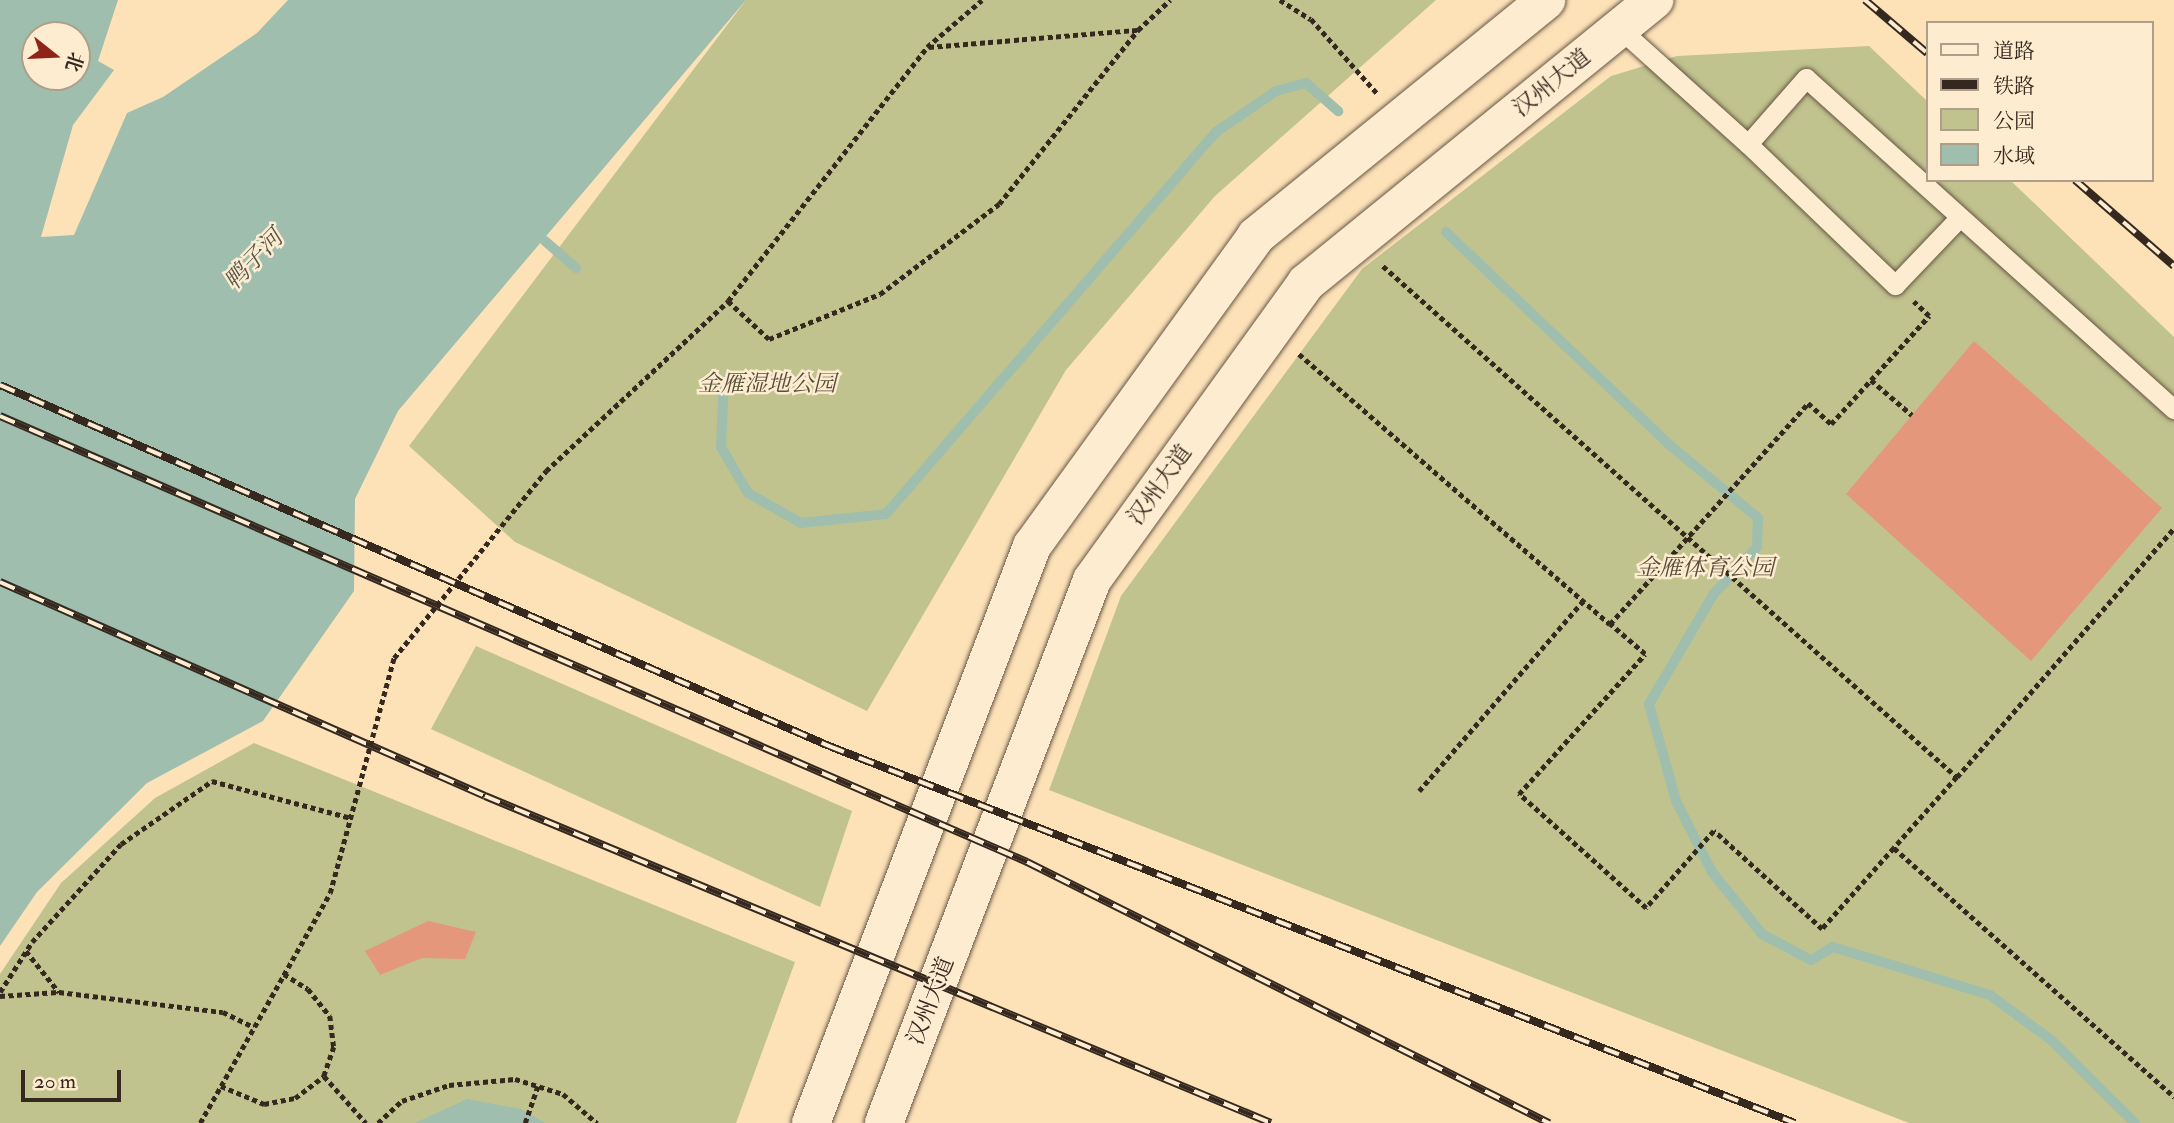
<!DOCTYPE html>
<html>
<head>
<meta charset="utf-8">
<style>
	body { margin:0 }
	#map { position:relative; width:2174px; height:1123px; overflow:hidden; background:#fde2b8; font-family:"IM FELL Double Pica","Noto Serif SC",serif }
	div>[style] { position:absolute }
	.green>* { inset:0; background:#c0c38e }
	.water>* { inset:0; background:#9fbeae }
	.stream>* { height:10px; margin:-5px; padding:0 5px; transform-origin:5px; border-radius:5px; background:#9fbeae }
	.building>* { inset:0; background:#e4977b }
	.path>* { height:4.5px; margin-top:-2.25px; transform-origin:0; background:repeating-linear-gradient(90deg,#35281f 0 5px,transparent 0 8.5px) }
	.roads { filter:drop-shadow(0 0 2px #675645) drop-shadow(0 0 2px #675645) }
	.service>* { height:19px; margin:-9.5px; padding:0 9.5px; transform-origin:9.5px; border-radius:9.5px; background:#feecd1 }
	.secondary>* { height:38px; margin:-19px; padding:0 19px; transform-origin:19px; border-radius:19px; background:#feecd1 }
	.rail>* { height:8px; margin-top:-4px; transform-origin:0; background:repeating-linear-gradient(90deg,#feecd1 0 16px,#35281f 0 32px); box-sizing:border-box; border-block:2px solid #35281f }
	span { translate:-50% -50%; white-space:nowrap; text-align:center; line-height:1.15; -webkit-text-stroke:5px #feecd1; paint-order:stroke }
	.street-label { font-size:23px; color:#35281f }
	.park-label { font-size:23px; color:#584f3b; font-style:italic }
	.water-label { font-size:24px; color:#55554a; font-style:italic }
	.legend { position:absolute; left:1926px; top:21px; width:228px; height:161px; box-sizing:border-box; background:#feecd1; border:2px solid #ae9e8a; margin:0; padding:9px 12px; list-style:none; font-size:21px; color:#35281f }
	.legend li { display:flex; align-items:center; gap:14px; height:35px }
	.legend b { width:35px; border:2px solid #ae9e8a }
	.north { position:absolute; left:21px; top:21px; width:70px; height:70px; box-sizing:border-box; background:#feecd1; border:2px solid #ae9e8a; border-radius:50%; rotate:108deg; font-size:19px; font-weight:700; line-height:28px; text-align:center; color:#35281f }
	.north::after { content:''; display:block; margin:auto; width:24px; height:32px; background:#8f2418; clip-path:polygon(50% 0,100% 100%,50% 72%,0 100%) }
	.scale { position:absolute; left:21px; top:1070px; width:100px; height:32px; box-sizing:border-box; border:4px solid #35281f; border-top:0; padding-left:9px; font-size:21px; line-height:24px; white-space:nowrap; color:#35281f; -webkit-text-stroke:5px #feecd1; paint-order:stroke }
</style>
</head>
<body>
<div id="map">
	<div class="green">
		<i style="clip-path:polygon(746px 0,1436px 0,1215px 196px,1066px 370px,867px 711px,515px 542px,409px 446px)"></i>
		<i style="clip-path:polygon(1869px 46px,1927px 101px,1927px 180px,2010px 180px,2174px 337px,2174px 1123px,1909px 1123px,1049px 790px,1121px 596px,1362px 269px,1611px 76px,1677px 56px)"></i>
		<i style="clip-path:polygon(476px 646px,852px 811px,820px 907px,431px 729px)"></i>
		<i style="clip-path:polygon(254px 743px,795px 962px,736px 1123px,0 1123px,0 974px,61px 883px,155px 798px)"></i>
	</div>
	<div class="water">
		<i style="clip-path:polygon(evenodd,0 0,118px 0,98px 61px,114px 70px,73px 125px,41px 237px,74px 235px,127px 113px,163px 97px,257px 33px,288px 0,746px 0,398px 411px,355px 499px,354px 591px,263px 721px,147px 783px,37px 892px,0 946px,0 0,35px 35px,77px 35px,77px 77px,35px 77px,35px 35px)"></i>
		<i style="clip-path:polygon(467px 1099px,521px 1109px,545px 1123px,415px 1123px)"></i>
	</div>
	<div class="stream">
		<i style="left:1446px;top:232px;width:312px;rotate:43.6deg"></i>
		<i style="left:1672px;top:447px;width:112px;rotate:39.5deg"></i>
		<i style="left:1758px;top:518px;width:29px;rotate:92deg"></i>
		<i style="left:1757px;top:547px;width:65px;rotate:132.5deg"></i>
		<i style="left:1713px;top:595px;width:126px;rotate:120.4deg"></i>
		<i style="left:1649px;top:704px;width:101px;rotate:74.4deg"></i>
		<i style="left:1676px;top:801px;width:80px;rotate:63.1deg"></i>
		<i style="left:1712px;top:872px;width:80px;rotate:51.1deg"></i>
		<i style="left:1762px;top:934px;width:55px;rotate:28deg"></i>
		<i style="left:1811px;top:960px;width:26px;rotate:-31deg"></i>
		<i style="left:1833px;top:947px;width:164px;rotate:17deg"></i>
		<i style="left:1990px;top:995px;width:76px;rotate:36.4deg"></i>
		<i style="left:2051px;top:1040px;width:118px;rotate:44.7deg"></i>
		<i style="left:545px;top:241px;width:41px;rotate:41.1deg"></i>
		<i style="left:724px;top:381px;width:66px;rotate:92.6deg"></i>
		<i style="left:721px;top:447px;width:53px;rotate:59.6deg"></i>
		<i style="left:748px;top:493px;width:61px;rotate:29.5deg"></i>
		<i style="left:801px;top:523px;width:85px;rotate:-6deg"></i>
		<i style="left:886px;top:514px;width:505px;rotate:-49.18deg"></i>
		<i style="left:1216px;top:132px;width:73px;rotate:-34.3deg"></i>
		<i style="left:1276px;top:91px;width:31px;rotate:-15deg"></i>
		<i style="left:1306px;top:83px;width:43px;rotate:41.2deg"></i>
	</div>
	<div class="building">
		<i style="clip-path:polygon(1974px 341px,2162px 508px,2031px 661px,1846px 494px)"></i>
		<i style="clip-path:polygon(428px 921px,476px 932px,465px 959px,422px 958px,380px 975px,365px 951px)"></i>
	</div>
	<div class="path">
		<i style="left:1280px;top:0;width:36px;rotate:32deg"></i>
		<i style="left:1311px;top:19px;width:99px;rotate:48.3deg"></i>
		<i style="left:929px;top:47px;width:209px;rotate:-4.7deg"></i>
		<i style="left:1383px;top:266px;width:769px;rotate:41.68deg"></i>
		<i style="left:1957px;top:777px;width:95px;rotate:131.6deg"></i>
		<i style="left:1894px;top:848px;width:375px;rotate:41.6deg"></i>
		<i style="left:728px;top:301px;width:56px;rotate:42.8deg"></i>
		<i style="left:769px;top:339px;width:120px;rotate:-22.1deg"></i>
		<i style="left:880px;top:294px;width:149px;rotate:-37.1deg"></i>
		<i style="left:999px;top:204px;width:223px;rotate:-51.4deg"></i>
		<i style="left:1138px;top:30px;width:44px;rotate:-43.2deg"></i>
		<i style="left:1299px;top:354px;width:412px;rotate:41deg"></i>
		<i style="left:1871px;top:380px;width:54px;rotate:40.5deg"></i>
		<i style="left:1957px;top:777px;width:330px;rotate:-48.9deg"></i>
		<i style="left:1419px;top:791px;width:252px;rotate:-49.2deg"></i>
		<i style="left:1894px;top:848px;width:108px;rotate:131.6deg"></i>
		<i style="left:1822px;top:929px;width:146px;rotate:-137.8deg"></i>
		<i style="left:1714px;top:831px;width:103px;rotate:131.4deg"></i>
		<i style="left:1646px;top:908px;width:171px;rotate:-138.1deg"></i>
		<i style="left:1519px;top:794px;width:188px;rotate:-48deg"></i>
		<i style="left:1645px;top:654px;width:46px;rotate:-139.4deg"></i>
		<i style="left:1610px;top:624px;width:297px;rotate:-48.1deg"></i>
		<i style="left:1808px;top:403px;width:31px;rotate:42deg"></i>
		<i style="left:1831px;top:424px;width:146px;rotate:-47.8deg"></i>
		<i style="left:1929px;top:316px;width:21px;rotate:-137deg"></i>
		<i style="left:26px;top:951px;width:53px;rotate:51.2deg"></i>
		<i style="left:59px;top:992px;width:165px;rotate:7deg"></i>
		<i style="left:223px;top:1012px;width:34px;rotate:26deg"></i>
		<i style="left:284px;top:974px;width:28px;rotate:32deg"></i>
		<i style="left:308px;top:989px;width:35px;rotate:51deg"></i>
		<i style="left:330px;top:1016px;width:31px;rotate:83deg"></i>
		<i style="left:334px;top:1047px;width:31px;rotate:109deg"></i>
		<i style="left:0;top:992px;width:59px;rotate:-57.4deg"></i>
		<i style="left:32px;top:942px;width:132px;rotate:-47.8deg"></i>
		<i style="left:121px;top:844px;width:111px;rotate:-34.7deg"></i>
		<i style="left:212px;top:781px;width:144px;rotate:14.9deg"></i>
		<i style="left:0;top:996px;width:58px;rotate:-3.9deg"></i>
		<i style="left:221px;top:1086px;width:47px;rotate:22.7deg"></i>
		<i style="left:264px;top:1104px;width:32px;rotate:-11deg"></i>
		<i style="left:295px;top:1098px;width:36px;rotate:-37deg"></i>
		<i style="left:324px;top:1076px;width:63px;rotate:48.2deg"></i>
		<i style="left:200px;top:1123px;width:264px;rotate:-60.5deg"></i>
		<i style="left:330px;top:893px;width:244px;rotate:-74.8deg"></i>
		<i style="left:394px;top:658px;width:241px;rotate:-50.9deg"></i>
		<i style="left:546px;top:471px;width:249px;rotate:-43deg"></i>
		<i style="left:728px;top:301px;width:323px;rotate:-51.9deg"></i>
		<i style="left:927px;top:47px;width:72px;rotate:-40.5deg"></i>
		<i style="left:378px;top:1123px;width:33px;rotate:-43deg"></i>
		<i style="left:402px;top:1101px;width:50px;rotate:-18.8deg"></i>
		<i style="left:449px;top:1085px;width:66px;rotate:-5.2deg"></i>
		<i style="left:515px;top:1079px;width:50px;rotate:17.4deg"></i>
		<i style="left:563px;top:1094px;width:45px;rotate:40.5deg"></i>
		<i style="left:525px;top:1123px;width:39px;rotate:-71deg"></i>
	</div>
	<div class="roads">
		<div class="service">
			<i style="left:1619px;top:28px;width:173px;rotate:42deg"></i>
			<i style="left:1748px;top:144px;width:88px;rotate:-48.7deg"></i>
			<i style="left:1806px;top:78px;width:495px;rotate:42deg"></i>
			<i style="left:1748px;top:144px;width:204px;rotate:43.8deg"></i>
			<i style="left:1895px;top:285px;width:94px;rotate:-46.3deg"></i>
		</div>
		<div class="secondary">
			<i style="left:811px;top:1123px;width:618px;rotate:-69.04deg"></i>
			<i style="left:1032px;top:546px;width:382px;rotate:-54.1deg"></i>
			<i style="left:1256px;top:236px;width:374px;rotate:-39.1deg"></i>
			<i style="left:884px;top:1123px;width:581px;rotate:-69.04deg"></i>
			<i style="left:1092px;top:580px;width:366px;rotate:-54.2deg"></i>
			<i style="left:1306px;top:283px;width:449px;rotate:-39.1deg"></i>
		</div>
	</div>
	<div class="rail">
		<i style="left:1865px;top:0;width:82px;rotate:40.5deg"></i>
		<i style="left:2075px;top:180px;width:131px;rotate:41deg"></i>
		<i style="left:0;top:385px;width:904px;rotate:23.53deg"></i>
		<i style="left:829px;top:746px;width:1037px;rotate:21.32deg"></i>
		<i style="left:0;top:416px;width:1120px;rotate:23.47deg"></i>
		<i style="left:1027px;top:862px;width:584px;rotate:26.57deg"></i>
		<i style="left:0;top:582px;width:530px;rotate:23.81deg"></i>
		<i style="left:485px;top:796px;width:851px;rotate:22.59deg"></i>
	</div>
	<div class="street-label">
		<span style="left:1552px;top:83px;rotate:-39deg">汉州大道</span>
		<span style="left:1160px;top:485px;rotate:-54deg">汉州大道</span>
		<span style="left:931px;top:1001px;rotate:-69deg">汉州大道</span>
	</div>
	<div class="park-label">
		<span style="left:767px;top:384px">金雁湿地公园</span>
		<span style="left:1705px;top:568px">金雁体育公园</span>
	</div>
	<div class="water-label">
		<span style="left:254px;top:260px;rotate:-46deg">鸭子河</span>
	</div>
	<ul class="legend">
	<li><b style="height:9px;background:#feecd1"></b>道路</li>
	<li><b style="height:9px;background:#35281f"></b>铁路</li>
	<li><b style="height:19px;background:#c0c38e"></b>公园</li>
	<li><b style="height:19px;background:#9fbeae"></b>水域</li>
	</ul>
	<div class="north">北</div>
	<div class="scale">20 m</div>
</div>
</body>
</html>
